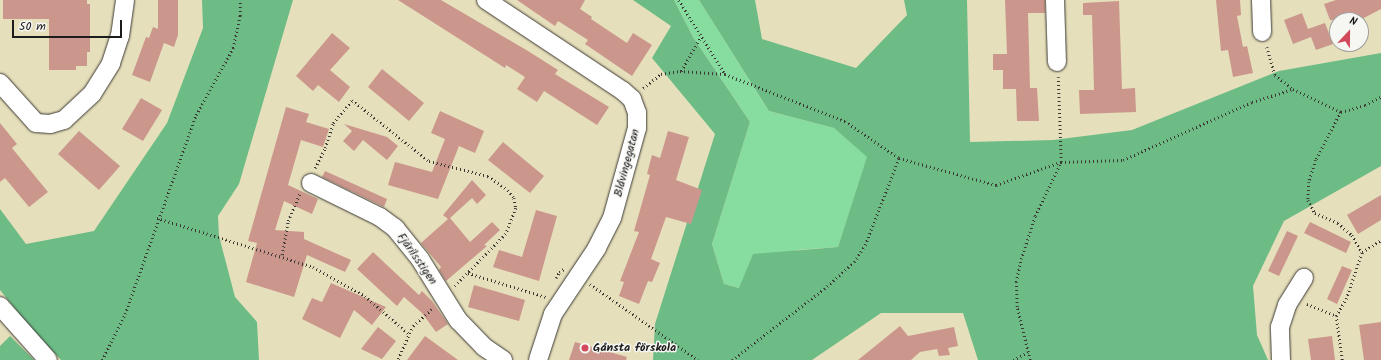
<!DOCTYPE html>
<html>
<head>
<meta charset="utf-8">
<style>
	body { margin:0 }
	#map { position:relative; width:1381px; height:360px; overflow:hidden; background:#e6dfbb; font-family:Kalam,sans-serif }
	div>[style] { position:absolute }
	.green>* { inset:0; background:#87dda0 }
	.forest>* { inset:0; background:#6dbc86 }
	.building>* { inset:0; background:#cb978c }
	.path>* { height:2.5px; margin-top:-1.25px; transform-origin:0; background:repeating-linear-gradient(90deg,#3a3934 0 1px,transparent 0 4px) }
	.roads { filter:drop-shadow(0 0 1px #3a3934) drop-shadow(0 0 1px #3a3934) }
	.minor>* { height:18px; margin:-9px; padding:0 9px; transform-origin:9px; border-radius:9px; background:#fff }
	.dots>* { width:11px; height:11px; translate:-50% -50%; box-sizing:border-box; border:2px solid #f6f6f2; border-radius:50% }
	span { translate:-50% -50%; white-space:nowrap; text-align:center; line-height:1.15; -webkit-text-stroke:3px #f6f6f2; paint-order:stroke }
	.street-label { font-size:12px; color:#1c1c1c }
	.poi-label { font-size:12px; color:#1c1c1c; font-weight:700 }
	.left { translate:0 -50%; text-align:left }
	.north { position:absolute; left:1329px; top:12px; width:40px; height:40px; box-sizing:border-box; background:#f6f6f2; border:1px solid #9f9f9c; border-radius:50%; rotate:22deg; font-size:11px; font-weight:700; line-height:16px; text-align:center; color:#1c1c1c }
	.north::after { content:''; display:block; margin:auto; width:14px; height:18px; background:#d1495b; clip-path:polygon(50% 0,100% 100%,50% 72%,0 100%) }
	.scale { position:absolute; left:12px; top:20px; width:110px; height:18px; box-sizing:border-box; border:2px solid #1c1c1c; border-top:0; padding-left:5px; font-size:12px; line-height:14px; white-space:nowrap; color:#1c1c1c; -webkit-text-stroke:3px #f6f6f2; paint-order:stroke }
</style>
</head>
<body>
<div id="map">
	<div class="green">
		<i style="clip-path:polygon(674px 0,699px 0,769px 111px,834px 128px,868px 157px,838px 247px,796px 250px,739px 288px,724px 284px,712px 244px,750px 122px,693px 37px)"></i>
	</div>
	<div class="forest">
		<i style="clip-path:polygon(202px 0,293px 0,239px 184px,218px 216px,219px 236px,235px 297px,257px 322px,259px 360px,61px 360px,29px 326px,0 290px,0 209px,26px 244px,94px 231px,167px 123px,203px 28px)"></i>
		<i style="clip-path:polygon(633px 0,674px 0,693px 37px,750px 122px,712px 244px,724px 284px,739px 288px,753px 254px,838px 247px,867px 157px,834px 128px,769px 111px,699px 0,755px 0,762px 39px,856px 68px,907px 15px,904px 0,967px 0,970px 142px,1053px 140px,1132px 130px,1279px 71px,1381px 53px,1381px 166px,1284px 221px,1253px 286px,1257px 335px,1268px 360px,978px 360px,963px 313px,881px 313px,812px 360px,653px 360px,655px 324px,715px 134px,652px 58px,671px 26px)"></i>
		<i style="clip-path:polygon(10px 336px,34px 360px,0 360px,0 346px)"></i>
	</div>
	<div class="building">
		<i style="clip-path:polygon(3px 0,87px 0,87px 4px,90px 4px,90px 52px,87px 52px,87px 66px,76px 66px,76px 70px,49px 70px,49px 19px,3px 19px)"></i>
		<i style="clip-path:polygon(158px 0,178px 0,178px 35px,174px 47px,164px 43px,150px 82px,132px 75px,146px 37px,149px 38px,153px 27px,158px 29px)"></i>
		<i style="clip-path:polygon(398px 0,441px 0,528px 51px,558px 70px,555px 74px,609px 107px,597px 125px,544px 91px,537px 102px,517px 89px,525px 77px,506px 65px,505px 68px)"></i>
		<i style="clip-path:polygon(517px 0,585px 0,580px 9px,592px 17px,591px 19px,627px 43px,633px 33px,652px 45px,632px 76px,585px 44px,588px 40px,558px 21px,555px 26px)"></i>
		<i style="clip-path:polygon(1005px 0,1045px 0,1045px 13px,1028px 13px,1030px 88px,1037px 88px,1039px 121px,1017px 121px,1016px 89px,1003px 89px,1003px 70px,993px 70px,993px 54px,1007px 54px)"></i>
		<i style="clip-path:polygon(1216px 0,1240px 0,1241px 15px,1237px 16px,1243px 47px,1247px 46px,1253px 73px,1233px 77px,1228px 50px,1221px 51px)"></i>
		<i style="clip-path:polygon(1336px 0,1381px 0,1381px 9px,1360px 20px,1330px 20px,1324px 4px)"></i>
		<i style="clip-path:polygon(1119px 1px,1122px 89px,1135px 88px,1136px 112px,1080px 114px,1079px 90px,1094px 90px,1092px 15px,1083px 15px,1083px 3px)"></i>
		<i style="clip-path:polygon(1302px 13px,1308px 29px,1325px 23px,1333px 44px,1316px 50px,1311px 37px,1293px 44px,1284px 20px)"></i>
		<i style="clip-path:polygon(332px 33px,350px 48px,330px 70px,350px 87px,339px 102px,318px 85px,313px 91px,296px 76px)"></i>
		<i style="clip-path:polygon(382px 69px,424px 103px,409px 121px,368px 87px)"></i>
		<i style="clip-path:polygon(141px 98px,162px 110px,143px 141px,122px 129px)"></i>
		<i style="clip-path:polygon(286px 107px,309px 114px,306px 122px,329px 129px,323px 147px,301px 140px,288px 185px,318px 199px,312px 214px,284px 201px,275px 230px,304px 232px,304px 239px,351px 260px,345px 272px,307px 255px,294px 297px,246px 282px,257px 243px,248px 241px)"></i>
		<i style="clip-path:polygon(440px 111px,484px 131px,475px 153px,459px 146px,438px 199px,388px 185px,395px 162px,432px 172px,445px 139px,431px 133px)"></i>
		<i style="clip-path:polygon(0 123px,17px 144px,12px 148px,48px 192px,29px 207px,5px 178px,0 182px)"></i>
		<i style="clip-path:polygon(344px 124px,387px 137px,398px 146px,387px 160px,363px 140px,354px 151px,343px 141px,352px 131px)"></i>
		<i style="clip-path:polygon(79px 131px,120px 166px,99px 190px,58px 154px)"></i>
		<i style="clip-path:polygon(668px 131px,689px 137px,676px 180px,702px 190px,691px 224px,666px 217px,651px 259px,660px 263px,652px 282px,648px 281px,639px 304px,619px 296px,624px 282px,620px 281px,639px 232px,634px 231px,650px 175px,647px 174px,652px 155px,660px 158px)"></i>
		<i style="clip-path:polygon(503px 142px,544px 176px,530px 193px,488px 160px)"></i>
		<i style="clip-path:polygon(325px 171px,387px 199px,384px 207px,322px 177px)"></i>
		<i style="clip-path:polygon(472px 180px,486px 195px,477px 204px,472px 198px,450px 218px,470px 242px,492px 222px,500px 230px,484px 245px,487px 246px,446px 281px,439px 270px,441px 267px,421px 243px,448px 219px,443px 215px)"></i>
		<i style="clip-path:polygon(1381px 195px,1381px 220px,1358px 234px,1347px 215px)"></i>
		<i style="clip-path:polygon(536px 210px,557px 216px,539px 281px,493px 267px,499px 250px,522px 257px)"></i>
		<i style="clip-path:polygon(1310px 222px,1351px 242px,1346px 253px,1304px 233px)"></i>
		<i style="clip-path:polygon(1287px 231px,1298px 236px,1279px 276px,1268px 271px)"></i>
		<i style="clip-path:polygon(373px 252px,419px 295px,422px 291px,432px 301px,448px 324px,436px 332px,422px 313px,404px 297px,397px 306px,357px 269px)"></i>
		<i style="clip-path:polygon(1342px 266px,1352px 270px,1337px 304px,1327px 299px)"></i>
		<i style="clip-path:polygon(331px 283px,386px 307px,372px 325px,354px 310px,340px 338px,302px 319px,312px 298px,322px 302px)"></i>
		<i style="clip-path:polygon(474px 285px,525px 300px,519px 321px,468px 307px)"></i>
		<i style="clip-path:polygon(1381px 322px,1381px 360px,1364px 360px,1359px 325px)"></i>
		<i style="clip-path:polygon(900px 326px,908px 336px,954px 327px,958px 346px,948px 348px,950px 355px,939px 356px,937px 349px,920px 352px,911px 360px,858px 360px)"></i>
		<i style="clip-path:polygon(378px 327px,396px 341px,382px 359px,361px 349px)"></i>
		<i style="clip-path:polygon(425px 336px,458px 360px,407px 360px)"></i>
		<i style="clip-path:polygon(1332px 336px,1335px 360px,1311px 360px,1308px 339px)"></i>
		<i style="clip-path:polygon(575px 342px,627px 357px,626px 360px,569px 360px)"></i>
	</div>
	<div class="path">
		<i style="left:679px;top:0;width:87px;rotate:58.1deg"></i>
		<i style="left:1267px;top:47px;width:29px;rotate:74deg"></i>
		<i style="left:1275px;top:75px;width:23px;rotate:38deg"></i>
		<i style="left:1293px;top:89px;width:53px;rotate:25.6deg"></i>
		<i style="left:1341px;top:112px;width:54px;rotate:117.5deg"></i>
		<i style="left:1316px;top:160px;width:23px;rotate:108deg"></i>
		<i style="left:1309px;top:182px;width:18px;rotate:93deg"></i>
		<i style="left:1308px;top:200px;width:15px;rotate:62deg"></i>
		<i style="left:1315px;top:213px;width:25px;rotate:23deg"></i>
		<i style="left:1338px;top:223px;width:18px;rotate:41deg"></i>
		<i style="left:1352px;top:235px;width:20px;rotate:60deg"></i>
		<i style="left:681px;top:71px;width:39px;rotate:-60deg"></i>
		<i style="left:643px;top:88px;width:23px;rotate:-38deg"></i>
		<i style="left:661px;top:74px;width:19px;rotate:-9deg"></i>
		<i style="left:680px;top:71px;width:45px;rotate:3.8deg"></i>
		<i style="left:725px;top:74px;width:129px;rotate:21.4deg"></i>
		<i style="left:845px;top:121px;width:65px;rotate:34.4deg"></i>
		<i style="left:899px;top:158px;width:101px;rotate:15.6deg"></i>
		<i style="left:996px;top:185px;width:69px;rotate:-19.5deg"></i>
		<i style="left:1061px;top:162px;width:62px;rotate:-1.8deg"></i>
		<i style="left:1123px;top:160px;width:141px;rotate:-24.2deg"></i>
		<i style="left:1252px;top:102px;width:43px;rotate:-17.6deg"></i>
		<i style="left:1341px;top:112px;width:25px;rotate:-16deg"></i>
		<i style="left:1365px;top:105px;width:18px;rotate:-27deg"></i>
		<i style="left:315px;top:168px;width:22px;rotate:-63deg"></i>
		<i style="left:325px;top:148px;width:26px;rotate:-72deg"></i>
		<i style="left:333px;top:123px;width:30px;rotate:-50deg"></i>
		<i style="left:352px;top:100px;width:98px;rotate:38.4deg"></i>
		<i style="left:429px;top:161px;width:61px;rotate:14.3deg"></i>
		<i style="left:488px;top:176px;width:24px;rotate:35deg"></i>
		<i style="left:508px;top:190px;width:10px;rotate:53deg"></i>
		<i style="left:514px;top:198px;width:10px;rotate:79deg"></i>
		<i style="left:516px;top:208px;width:28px;rotate:111deg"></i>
		<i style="left:506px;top:234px;width:73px;rotate:134.4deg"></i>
		<i style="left:157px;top:218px;width:164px;rotate:17.4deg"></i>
		<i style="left:313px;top:267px;width:60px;rotate:29.1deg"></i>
		<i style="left:365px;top:296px;width:58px;rotate:40.8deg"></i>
		<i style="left:282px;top:255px;width:35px;rotate:-80deg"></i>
		<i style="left:288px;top:221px;width:30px;rotate:-67deg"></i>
		<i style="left:468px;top:273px;width:82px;rotate:17.1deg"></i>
		<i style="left:556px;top:278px;width:7px;rotate:-63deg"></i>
		<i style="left:559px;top:272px;width:6px;rotate:-31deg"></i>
		<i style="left:590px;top:284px;width:132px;rotate:35.1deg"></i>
		<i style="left:1307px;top:304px;width:31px;rotate:22deg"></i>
		<i style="left:398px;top:359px;width:36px;rotate:-66deg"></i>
		<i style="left:413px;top:326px;width:25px;rotate:-42deg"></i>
		<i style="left:102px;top:360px;width:51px;rotate:-63.4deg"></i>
		<i style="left:125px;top:314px;width:211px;rotate:-70.4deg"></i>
		<i style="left:196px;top:115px;width:77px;rotate:-61.1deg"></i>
		<i style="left:233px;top:48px;width:33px;rotate:-78deg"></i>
		<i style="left:240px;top:16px;width:16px;rotate:-90deg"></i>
		<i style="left:732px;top:360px;width:116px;rotate:-37.7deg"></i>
		<i style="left:824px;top:289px;width:40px;rotate:-42deg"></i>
		<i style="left:854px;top:262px;width:20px;rotate:-57deg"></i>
		<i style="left:865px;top:245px;width:93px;rotate:-68.7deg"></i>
		<i style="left:1013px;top:360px;width:17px;rotate:-28deg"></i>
		<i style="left:1030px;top:360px;width:55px;rotate:-103.8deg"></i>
		<i style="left:1017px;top:307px;width:25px;rotate:-92deg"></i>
		<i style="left:1016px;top:282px;width:24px;rotate:-78deg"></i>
		<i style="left:1021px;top:259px;width:45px;rotate:-72deg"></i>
		<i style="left:1035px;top:216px;width:60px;rotate:-64.3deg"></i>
		<i style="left:1061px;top:162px;width:85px;rotate:-92deg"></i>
		<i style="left:1342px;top:360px;width:44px;rotate:-97.8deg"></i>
		<i style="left:1336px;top:316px;width:20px;rotate:-60deg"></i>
		<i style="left:1346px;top:299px;width:50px;rotate:-71.2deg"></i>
		<i style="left:1362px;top:252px;width:22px;rotate:-32deg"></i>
	</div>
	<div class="roads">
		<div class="minor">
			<i style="left:486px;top:0;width:164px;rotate:33.6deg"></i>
			<i style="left:623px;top:91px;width:12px;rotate:42deg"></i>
			<i style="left:632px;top:99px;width:15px;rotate:70deg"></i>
			<i style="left:637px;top:113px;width:15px;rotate:90deg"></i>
			<i style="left:637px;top:128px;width:93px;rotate:105.5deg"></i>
			<i style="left:612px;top:218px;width:34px;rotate:117deg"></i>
			<i style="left:597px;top:248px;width:79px;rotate:123.7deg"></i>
			<i style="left:553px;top:314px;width:48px;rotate:108.1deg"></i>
			<i style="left:1055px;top:0;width:62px;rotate:88.2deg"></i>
			<i style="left:1261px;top:0;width:32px;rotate:88deg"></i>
			<i style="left:0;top:83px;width:54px;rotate:48deg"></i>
			<i style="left:36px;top:123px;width:14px;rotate:4deg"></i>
			<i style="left:50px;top:124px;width:15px;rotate:-16deg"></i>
			<i style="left:64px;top:120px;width:38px;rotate:-43deg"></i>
			<i style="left:92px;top:94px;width:36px;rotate:-58deg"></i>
			<i style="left:111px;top:63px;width:28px;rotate:-72deg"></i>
			<i style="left:120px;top:36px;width:36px;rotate:-82deg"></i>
			<i style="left:311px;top:183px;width:77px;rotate:26.2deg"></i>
			<i style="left:380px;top:217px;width:19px;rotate:36deg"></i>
			<i style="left:395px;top:228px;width:40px;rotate:51deg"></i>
			<i style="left:420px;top:259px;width:72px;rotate:58.1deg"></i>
			<i style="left:458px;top:320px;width:37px;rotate:46deg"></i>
			<i style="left:484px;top:347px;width:23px;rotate:34deg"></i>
			<i style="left:0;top:306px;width:72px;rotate:48.4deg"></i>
			<i style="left:1281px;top:360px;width:33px;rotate:-92deg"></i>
			<i style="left:1280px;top:327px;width:23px;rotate:-72deg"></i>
			<i style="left:1287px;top:305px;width:32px;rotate:-58deg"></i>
		</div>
	</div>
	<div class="dots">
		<i style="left:585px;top:348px;background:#d1495b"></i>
	</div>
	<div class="street-label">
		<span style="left:627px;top:163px;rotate:-75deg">Blåvingegatan</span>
		<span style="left:417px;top:259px;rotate:55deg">Fjärilsstigen</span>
	</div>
	<div class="poi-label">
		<span class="left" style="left:593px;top:348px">Gånsta förskola</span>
	</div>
	<div class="north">N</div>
	<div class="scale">50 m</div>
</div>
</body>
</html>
